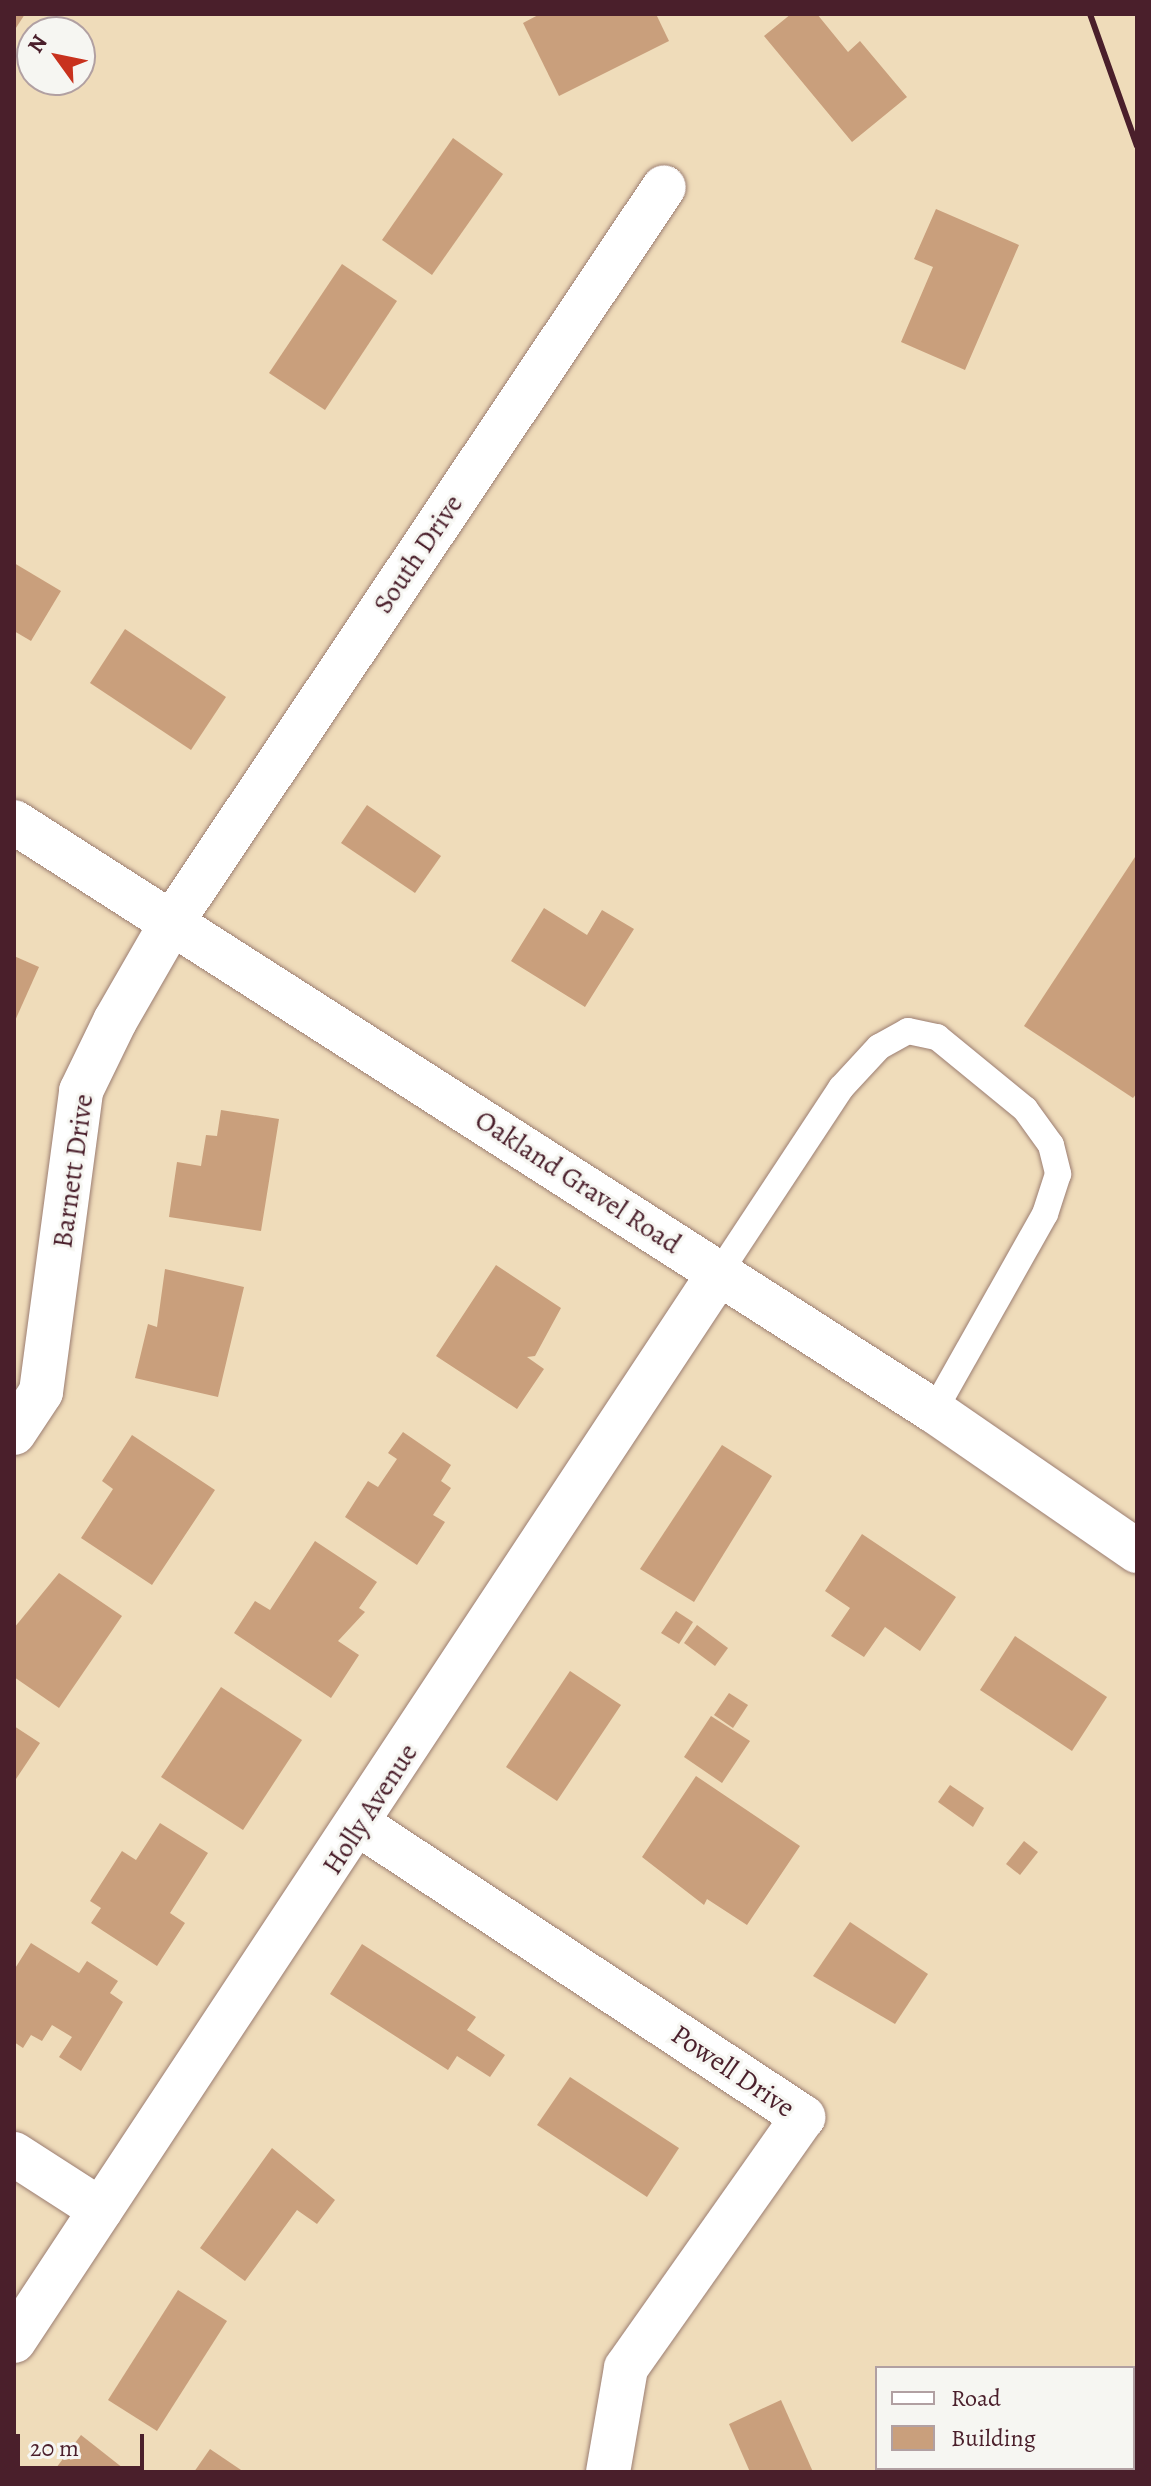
<!DOCTYPE html>
<html>
<head>
<meta charset="utf-8">
<style>
	body { margin:0 }
	#map { position:relative; width:1151px; height:2486px; overflow:hidden; background:#efdcba; font-family:Alegreya,serif }
	div>[style] { position:absolute }
	.building>* { inset:0; background:#c99f7c }
	.roads { filter:drop-shadow(0 0 2px #9c7e72) drop-shadow(0 0 2px #9c7e72) }
	.service>* { height:26px; margin:-13px; padding:0 13px; transform-origin:13px; border-radius:13px; background:#fff }
	.minor>* { height:44px; margin:-22px; padding:0 22px; transform-origin:22px; border-radius:22px; background:#fff }
	.tertiary>* { height:44px; margin:-22px; padding:0 22px; transform-origin:22px; border-radius:22px; background:#fff }
	.rail>* { height:6px; margin:-3px; padding:0 3px; transform-origin:3px; border-radius:3px; background:#4a1f2b }
	span { translate:-50% -50%; white-space:nowrap; text-align:center; line-height:1.15; -webkit-text-stroke:6px #f6f6f2; paint-order:stroke }
	.street-label { font-size:28px; color:#4a1f2b }
	.frame { position:absolute; inset:0; border:16px solid #4a1f2b; pointer-events:none }
	.legend { position:absolute; left:875px; top:2366px; width:260px; height:104px; box-sizing:border-box; background:#f6f6f2; border:2px solid #b1a0a2; margin:0; padding:10px 14px; list-style:none; font-size:24px; color:#4a1f2b }
	.legend li { display:flex; align-items:center; gap:16px; height:40px }
	.legend b { width:40px; border:2px solid #b1a0a2 }
	.north { position:absolute; left:16px; top:16px; width:80px; height:80px; box-sizing:border-box; background:#f6f6f2; border:2px solid #b1a0a2; border-radius:50%; rotate:303deg; font-size:22px; font-weight:700; line-height:32px; text-align:center; color:#4a1f2b }
	.north::after { content:''; display:block; margin:auto; width:28px; height:36px; background:#c8321e; clip-path:polygon(50% 0,100% 100%,50% 72%,0 100%) }
	.scale { position:absolute; left:16px; top:2434px; width:128px; height:36px; box-sizing:border-box; border:4px solid #4a1f2b; border-top:0; padding-left:10px; font-size:24px; line-height:28px; white-space:nowrap; color:#4a1f2b; -webkit-text-stroke:6px #f6f6f2; paint-order:stroke }
</style>
</head>
<body>
<div id="map">
	<div class="building">
		<i style="clip-path:polygon(14px 14px,25px 14px,14px 31px)"></i>
		<i style="clip-path:polygon(540px 14px,656px 14px,669px 41px,559px 96px,523px 23px)"></i>
		<i style="clip-path:polygon(791px 14px,817px 14px,848px 52px,860px 41px,907px 97px,852px 142px,764px 36px)"></i>
		<i style="clip-path:polygon(453px 138px,503px 174px,432px 275px,382px 240px)"></i>
		<i style="clip-path:polygon(936px 209px,1019px 245px,965px 370px,901px 342px,933px 267px,914px 259px)"></i>
		<i style="clip-path:polygon(342px 264px,397px 301px,325px 410px,269px 373px)"></i>
		<i style="clip-path:polygon(14px 563px,61px 591px,31px 641px,14px 631px)"></i>
		<i style="clip-path:polygon(125px 629px,226px 697px,191px 750px,90px 683px)"></i>
		<i style="clip-path:polygon(367px 805px,441px 856px,415px 893px,341px 843px)"></i>
		<i style="clip-path:polygon(1137px 854px,1137px 1093px,1133px 1098px,1024px 1026px)"></i>
		<i style="clip-path:polygon(544px 908px,587px 935px,602px 910px,634px 929px,585px 1007px,511px 961px)"></i>
		<i style="clip-path:polygon(14px 956px,39px 967px,14px 1023px)"></i>
		<i style="clip-path:polygon(221px 1110px,279px 1119px,261px 1231px,169px 1217px,177px 1162px,201px 1166px,206px 1135px,217px 1136px)"></i>
		<i style="clip-path:polygon(496px 1265px,561px 1308px,535px 1356px,527px 1357px,544px 1369px,517px 1409px,436px 1356px)"></i>
		<i style="clip-path:polygon(165px 1269px,244px 1287px,218px 1397px,135px 1378px,148px 1324px,157px 1327px)"></i>
		<i style="clip-path:polygon(403px 1432px,451px 1465px,441px 1481px,451px 1488px,433px 1515px,445px 1522px,417px 1565px,345px 1517px,368px 1481px,378px 1487px,397px 1459px,388px 1453px)"></i>
		<i style="clip-path:polygon(132px 1435px,215px 1490px,152px 1585px,81px 1538px,113px 1489px,102px 1481px)"></i>
		<i style="clip-path:polygon(722px 1445px,772px 1476px,694px 1602px,640px 1569px)"></i>
		<i style="clip-path:polygon(862px 1534px,956px 1597px,920px 1651px,885px 1627px,864px 1657px,831px 1636px,850px 1608px,825px 1591px)"></i>
		<i style="clip-path:polygon(315px 1541px,377px 1582px,359px 1608px,365px 1612px,338px 1641px,359px 1655px,331px 1698px,234px 1633px,255px 1601px,270px 1610px)"></i>
		<i style="clip-path:polygon(59px 1573px,122px 1616px,59px 1708px,14px 1677px,14px 1628px)"></i>
		<i style="clip-path:polygon(676px 1611px,693px 1622px,679px 1644px,661px 1633px)"></i>
		<i style="clip-path:polygon(697px 1625px,728px 1648px,715px 1666px,684px 1643px)"></i>
		<i style="clip-path:polygon(1015px 1636px,1107px 1697px,1072px 1751px,980px 1690px)"></i>
		<i style="clip-path:polygon(570px 1671px,621px 1705px,557px 1801px,506px 1767px)"></i>
		<i style="clip-path:polygon(221px 1687px,302px 1740px,243px 1830px,161px 1777px)"></i>
		<i style="clip-path:polygon(729px 1693px,748px 1705px,733px 1728px,714px 1715px)"></i>
		<i style="clip-path:polygon(711px 1716px,750px 1741px,722px 1783px,684px 1757px)"></i>
		<i style="clip-path:polygon(14px 1726px,40px 1743px,14px 1782px)"></i>
		<i style="clip-path:polygon(696px 1776px,800px 1846px,747px 1925px,707px 1899px,704px 1905px,642px 1857px)"></i>
		<i style="clip-path:polygon(950px 1785px,984px 1808px,973px 1827px,938px 1802px)"></i>
		<i style="clip-path:polygon(160px 1823px,208px 1853px,170px 1913px,185px 1923px,157px 1966px,91px 1923px,101px 1908px,90px 1901px,122px 1851px,136px 1860px)"></i>
		<i style="clip-path:polygon(1024px 1841px,1038px 1852px,1020px 1875px,1006px 1864px)"></i>
		<i style="clip-path:polygon(850px 1922px,928px 1974px,895px 2024px,813px 1976px)"></i>
		<i style="clip-path:polygon(31px 1943px,79px 1973px,87px 1961px,118px 1981px,110px 1993px,123px 2002px,81px 2071px,59px 2057px,72px 2037px,52px 2025px,42px 2041px,31px 2035px,23px 2048px,14px 2042px,14px 1970px)"></i>
		<i style="clip-path:polygon(362px 1944px,476px 2017px,467px 2030px,505px 2055px,490px 2077px,457px 2056px,448px 2070px,330px 1994px)"></i>
		<i style="clip-path:polygon(570px 2077px,679px 2148px,647px 2197px,537px 2125px)"></i>
		<i style="clip-path:polygon(272px 2148px,335px 2200px,317px 2224px,297px 2210px,245px 2281px,200px 2248px)"></i>
		<i style="clip-path:polygon(178px 2290px,227px 2321px,157px 2431px,108px 2400px)"></i>
		<i style="clip-path:polygon(781px 2400px,813px 2472px,750px 2472px,729px 2424px)"></i>
		<i style="clip-path:polygon(81px 2435px,128px 2472px,53px 2472px)"></i>
		<i style="clip-path:polygon(210px 2449px,244px 2472px,194px 2472px)"></i>
	</div>
	<div class="roads">
		<div class="service">
			<i style="left:719px;top:1273px;width:222px;rotate:-56.6deg"></i>
			<i style="left:841px;top:1088px;width:56px;rotate:-47.2deg"></i>
			<i style="left:879px;top:1047px;width:33px;rotate:-29deg"></i>
			<i style="left:908px;top:1031px;width:30px;rotate:12deg"></i>
			<i style="left:937px;top:1037px;width:114px;rotate:39.3deg"></i>
			<i style="left:1025px;top:1109px;width:44px;rotate:54.2deg"></i>
			<i style="left:1051px;top:1145px;width:30px;rotate:76deg"></i>
			<i style="left:1058px;top:1174px;width:42px;rotate:108deg"></i>
			<i style="left:1045px;top:1214px;width:226px;rotate:119.4deg"></i>
		</div>
		<div class="minor">
			<i style="left:14px;top:1433px;width:49px;rotate:-56.6deg"></i>
			<i style="left:41px;top:1392px;width:304px;rotate:-82.4deg"></i>
			<i style="left:81px;top:1091px;width:78px;rotate:-64.1deg"></i>
			<i style="left:115px;top:1021px;width:114px;rotate:-60.1deg"></i>
			<i style="left:172px;top:922px;width:884px;rotate:-56.2deg"></i>
			<i style="left:360px;top:1825px;width:531px;rotate:33.39deg"></i>
			<i style="left:803px;top:2117px;width:307px;rotate:125.2deg"></i>
			<i style="left:626px;top:2368px;width:106px;rotate:99.8deg"></i>
			<i style="left:14px;top:2154px;width:103px;rotate:32.8deg"></i>
			<i style="left:14px;top:2341px;width:1280px;rotate:-56.57deg"></i>
		</div>
		<div class="tertiary">
			<i style="left:14px;top:822px;width:1092px;rotate:32.63deg"></i>
			<i style="left:934px;top:1411px;width:247px;rotate:34.6deg"></i>
		</div>
	</div>
	<div class="rail">
		<i style="left:1090px;top:14px;width:140px;rotate:70.4deg"></i>
	</div>
	<div class="street-label">
		<span style="left:418px;top:554px;rotate:-56deg">South Drive</span>
		<span style="left:73px;top:1171px;rotate:-82deg">Barnett Drive</span>
		<span style="left:578px;top:1182px;rotate:33deg">Oakland Gravel Road</span>
		<span style="left:370px;top:1809px;rotate:-57deg">Holly Avenue</span>
		<span style="left:733px;top:2071px;rotate:34deg">Powell Drive</span>
	</div>
	<div class="frame"></div>
	<ul class="legend">
	<li><b style="height:10px;background:#fff"></b>Road</li>
	<li><b style="height:22px;background:#c99f7c"></b>Building</li>
	</ul>
	<div class="north">N</div>
	<div class="scale">20 m</div>
</div>
</body>
</html>
